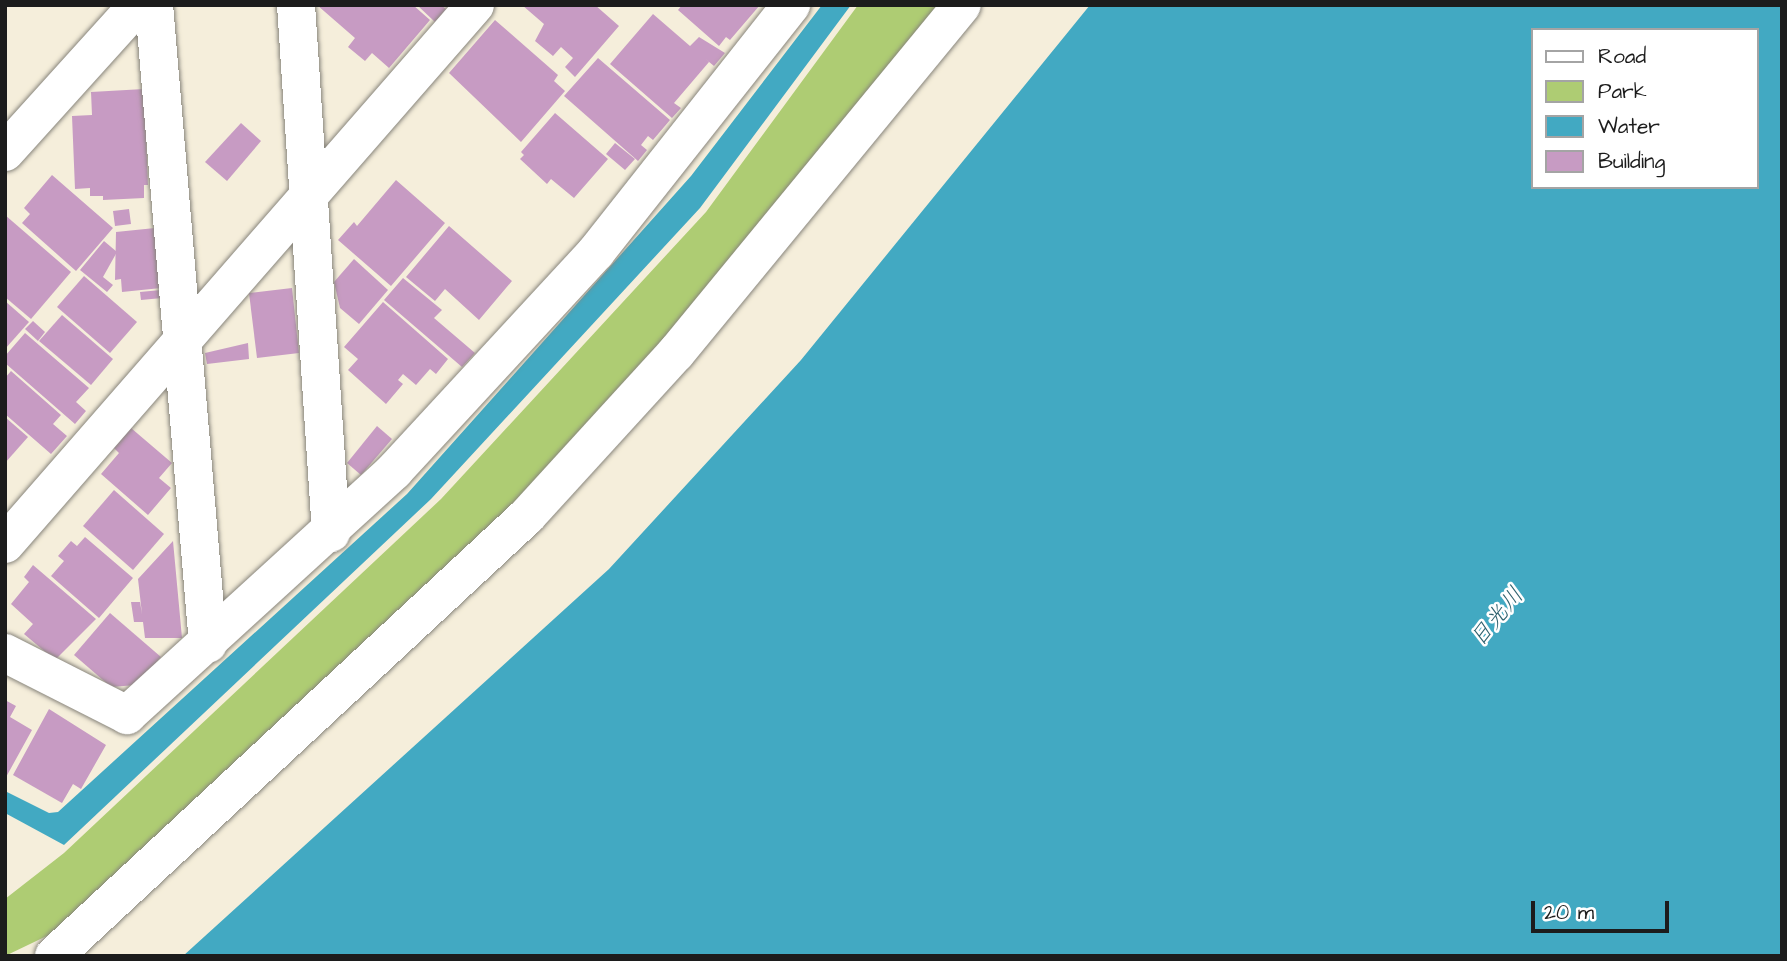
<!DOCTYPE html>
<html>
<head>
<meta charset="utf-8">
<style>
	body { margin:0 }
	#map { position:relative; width:1787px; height:961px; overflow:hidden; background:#f5eedb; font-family:"Architects Daughter","Klee One",sans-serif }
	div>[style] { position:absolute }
	.green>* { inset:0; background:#aecc73 }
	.water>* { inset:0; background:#42a9c2 }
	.building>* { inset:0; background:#c79bc3 }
	.roads { filter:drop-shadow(0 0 2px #88857c) drop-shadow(0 0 2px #88857c) }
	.minor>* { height:38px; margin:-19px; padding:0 19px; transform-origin:19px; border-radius:19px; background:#fff }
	span { translate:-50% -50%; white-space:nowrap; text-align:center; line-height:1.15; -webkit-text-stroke:5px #fff; paint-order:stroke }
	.water-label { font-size:23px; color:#2f626f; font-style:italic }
	.frame { position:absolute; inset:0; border:7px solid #1c1c1c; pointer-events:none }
	.legend { position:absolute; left:1531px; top:28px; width:228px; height:161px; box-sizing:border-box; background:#fff; border:2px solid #a4a4a4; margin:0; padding:9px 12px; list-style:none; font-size:21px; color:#1c1c1c }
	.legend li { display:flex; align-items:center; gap:14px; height:35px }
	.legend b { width:35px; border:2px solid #a4a4a4 }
	.scale { position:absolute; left:1531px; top:901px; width:138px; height:32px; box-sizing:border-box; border:4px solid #1c1c1c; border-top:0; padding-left:9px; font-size:21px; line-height:24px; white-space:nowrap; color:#1c1c1c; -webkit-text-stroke:5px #fff; paint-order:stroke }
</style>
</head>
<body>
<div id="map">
	<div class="green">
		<i style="clip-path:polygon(858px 5px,946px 5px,666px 340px,514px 509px,53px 933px,5px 956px,5px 899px,64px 853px,441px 499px,706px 212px)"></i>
	</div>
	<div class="water">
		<i style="clip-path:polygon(822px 5px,851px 5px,700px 208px,431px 499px,64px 845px,5px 813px,5px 791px,49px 813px,58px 812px,407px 494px,691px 176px)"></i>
		<i style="clip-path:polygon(evenodd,1090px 5px,1782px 5px,1782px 956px,183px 956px,609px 569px,801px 360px,1090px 5px,1533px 30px,1757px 30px,1757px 187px,1533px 187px,1533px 30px)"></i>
	</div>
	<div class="building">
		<i style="clip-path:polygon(317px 5px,413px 5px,430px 20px,389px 68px,372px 53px,365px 61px,348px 47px,355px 38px)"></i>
		<i style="clip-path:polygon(417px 5px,441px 5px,446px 9px,435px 22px)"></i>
		<i style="clip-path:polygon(522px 5px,595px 5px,619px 26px,575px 77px,565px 67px,573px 58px,561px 47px,553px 56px,535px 41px,544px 24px)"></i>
		<i style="clip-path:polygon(682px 5px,760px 5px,730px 40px,726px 37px,719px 46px,678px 10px)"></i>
		<i style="clip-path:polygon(653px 14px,690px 46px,699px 37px,725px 53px,714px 66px,703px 57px,709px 62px,674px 103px,681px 108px,672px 118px,610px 64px)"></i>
		<i style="clip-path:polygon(495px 20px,558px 75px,554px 81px,565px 91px,521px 142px,449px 73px)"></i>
		<i style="clip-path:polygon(598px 58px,670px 120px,653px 140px,648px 136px,641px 145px,647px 150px,638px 161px,564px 96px)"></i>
		<i style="clip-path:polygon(144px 89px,148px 185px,144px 185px,144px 198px,103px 200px,103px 196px,90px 196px,90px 188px,75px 189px,72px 116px,92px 115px,91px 92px)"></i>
		<i style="clip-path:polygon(555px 113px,608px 159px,574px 198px,551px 179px,547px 184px,520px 159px,524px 155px,521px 152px)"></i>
		<i style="clip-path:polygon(241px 123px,261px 141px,227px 181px,205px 162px)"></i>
		<i style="clip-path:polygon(615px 143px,635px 159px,625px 170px,606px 154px)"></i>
		<i style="clip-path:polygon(52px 175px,113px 228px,76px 271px,22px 223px,30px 214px,24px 208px)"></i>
		<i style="clip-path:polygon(396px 180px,445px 223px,391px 286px,338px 240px,354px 222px,357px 226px)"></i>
		<i style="clip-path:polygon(129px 209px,131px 224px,115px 226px,113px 211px)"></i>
		<i style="clip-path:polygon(5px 215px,71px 272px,31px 319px,5px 297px)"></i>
		<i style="clip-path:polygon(449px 226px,512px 281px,479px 320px,445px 289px,435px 301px,406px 277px)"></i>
		<i style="clip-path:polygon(155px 228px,161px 288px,122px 292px,121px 279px,115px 280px,116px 232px)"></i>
		<i style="clip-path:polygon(104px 241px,117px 252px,103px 277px,113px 285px,107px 292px,80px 270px)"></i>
		<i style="clip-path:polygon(354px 259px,388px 290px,359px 324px,340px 308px,334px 282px)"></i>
		<i style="clip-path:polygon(84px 276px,137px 322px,110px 353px,57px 307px)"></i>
		<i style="clip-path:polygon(403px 278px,442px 310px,434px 318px,475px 353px,462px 367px,384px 300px)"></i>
		<i style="clip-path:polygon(292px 288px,299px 353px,257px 358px,249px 293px)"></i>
		<i style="clip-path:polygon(161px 290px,162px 298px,141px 300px,140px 292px)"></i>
		<i style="clip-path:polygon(5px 301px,29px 322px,5px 349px)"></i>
		<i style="clip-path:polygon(383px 302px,448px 359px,436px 374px,430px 369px,416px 385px,403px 374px,398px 380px,403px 384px,386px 404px,348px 370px,358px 359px,344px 347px)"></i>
		<i style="clip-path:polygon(62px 315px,113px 359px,91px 385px,39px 341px)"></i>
		<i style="clip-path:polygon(33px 321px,45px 332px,38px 341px,25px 329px)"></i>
		<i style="clip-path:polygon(25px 333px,89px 388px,76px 402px,86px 411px,75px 424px,5px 363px,5px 356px)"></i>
		<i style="clip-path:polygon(248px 343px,249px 359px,207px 364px,205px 353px)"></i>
		<i style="clip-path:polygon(11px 371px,61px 415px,53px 424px,67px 436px,51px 454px,5px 414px,5px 378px)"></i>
		<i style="clip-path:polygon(5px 417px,28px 437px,5px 463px)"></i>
		<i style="clip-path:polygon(377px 426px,392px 439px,361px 475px,347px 463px)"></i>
		<i style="clip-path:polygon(131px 428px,172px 463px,159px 478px,171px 488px,148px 515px,101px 474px,119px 453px,114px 448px)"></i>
		<i style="clip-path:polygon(114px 490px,164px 534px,133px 570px,83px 526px)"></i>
		<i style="clip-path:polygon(85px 537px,133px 578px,99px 618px,51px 576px,64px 561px,58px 556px,71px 541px,77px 546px)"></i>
		<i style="clip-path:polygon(173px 541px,182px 638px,145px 638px,143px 622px,134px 622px,131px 602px,140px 602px,142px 614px,138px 579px)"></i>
		<i style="clip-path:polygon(33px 565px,96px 619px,55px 660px,24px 634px,33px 624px,11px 604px,29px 582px,24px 577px)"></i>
		<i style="clip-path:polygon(110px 613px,161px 657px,136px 685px,111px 687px,74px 655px)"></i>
		<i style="clip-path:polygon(5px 700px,16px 706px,10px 717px,32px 730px,5px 779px)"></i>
		<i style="clip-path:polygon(49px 709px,106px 745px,81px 789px,73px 784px,62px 803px,13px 775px)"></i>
	</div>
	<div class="roads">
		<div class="minor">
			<i style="left:154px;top:5px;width:641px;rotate:85.17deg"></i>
			<i style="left:296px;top:5px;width:529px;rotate:86.21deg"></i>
			<i style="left:5px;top:152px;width:198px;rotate:-47.9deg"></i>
			<i style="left:5px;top:544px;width:715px;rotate:-48.91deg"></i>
			<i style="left:5px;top:653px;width:137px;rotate:26.9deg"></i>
			<i style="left:127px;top:715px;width:362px;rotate:-42.4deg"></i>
			<i style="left:394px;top:471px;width:298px;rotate:-47.3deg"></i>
			<i style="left:596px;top:252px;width:315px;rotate:-51.7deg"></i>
			<i style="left:54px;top:956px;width:646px;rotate:-42.93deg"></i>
			<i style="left:527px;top:516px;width:221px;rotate:-47.6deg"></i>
			<i style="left:676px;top:353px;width:450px;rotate:-50.6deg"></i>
		</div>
	</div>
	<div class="water-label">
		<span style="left:1497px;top:617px;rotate:-50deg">日光川</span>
	</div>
	<div class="frame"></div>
	<ul class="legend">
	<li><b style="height:9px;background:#fff"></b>Road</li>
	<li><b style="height:19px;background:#aecc73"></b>Park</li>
	<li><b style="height:19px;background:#42a9c2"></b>Water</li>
	<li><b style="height:19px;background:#c79bc3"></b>Building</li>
	</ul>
	<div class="scale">20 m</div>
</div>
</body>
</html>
